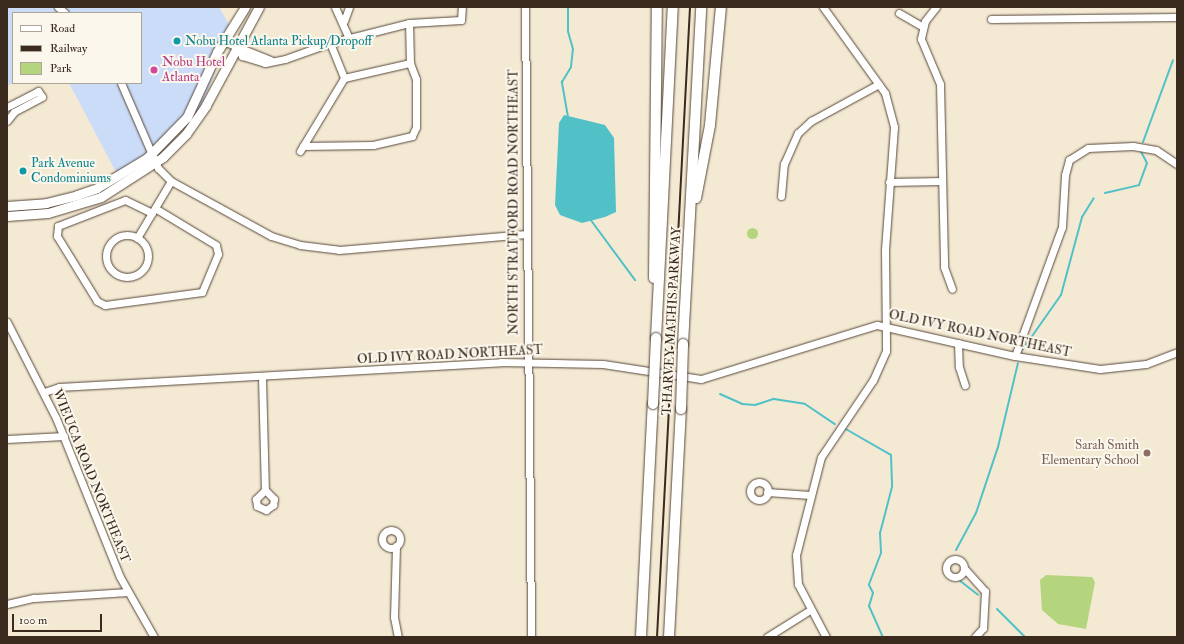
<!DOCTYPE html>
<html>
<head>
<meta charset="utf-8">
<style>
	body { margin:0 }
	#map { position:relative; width:1184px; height:644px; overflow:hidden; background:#f4ead4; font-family:"IM FELL Double Pica",serif }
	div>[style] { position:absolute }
	.built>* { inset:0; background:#cbdcf9 }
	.green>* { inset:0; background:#b4d57d }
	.round { border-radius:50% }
	.water>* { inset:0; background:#52c0c7 }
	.stream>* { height:2px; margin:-1px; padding:0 1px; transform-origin:1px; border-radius:1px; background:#52c0c7 }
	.roads { filter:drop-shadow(0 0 1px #574739) drop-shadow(0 0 1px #574739) }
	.minor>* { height:7px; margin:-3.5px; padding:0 3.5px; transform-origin:3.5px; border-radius:3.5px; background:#fff }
	.minor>.ring { margin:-3.5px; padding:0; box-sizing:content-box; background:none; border:7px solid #fff; border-radius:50% }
	.major>* { height:9px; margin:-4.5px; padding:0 4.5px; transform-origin:4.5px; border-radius:4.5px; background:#fff }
	.highway>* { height:10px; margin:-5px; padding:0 5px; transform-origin:5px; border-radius:5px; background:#fff }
	.rail>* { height:2px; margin:-1px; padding:0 1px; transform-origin:1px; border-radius:1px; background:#3b2a1e }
	.bridges { filter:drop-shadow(0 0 1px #574739) drop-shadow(0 0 1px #574739) }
	.highway-bridge>* { height:10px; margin:-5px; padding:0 5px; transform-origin:5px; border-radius:5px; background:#fff }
	.dots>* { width:11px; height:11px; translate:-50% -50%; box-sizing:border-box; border:2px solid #fbf7ec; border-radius:50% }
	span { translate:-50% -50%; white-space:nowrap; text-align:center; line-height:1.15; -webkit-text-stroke:4px #fbf7ec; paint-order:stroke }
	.culture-label { font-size:13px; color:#0d838f }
	.left { translate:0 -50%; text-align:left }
	.hotel-label { font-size:13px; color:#b23c85 }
	.street-label { font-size:13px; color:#3b2a1e }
	.education-label { font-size:13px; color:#785e54 }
	.right { translate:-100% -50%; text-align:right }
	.frame { position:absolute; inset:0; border:8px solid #3b2a1e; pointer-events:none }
	.legend { position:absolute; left:12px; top:12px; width:130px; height:72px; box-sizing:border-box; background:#fbf7ec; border:1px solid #aea59a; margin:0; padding:5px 7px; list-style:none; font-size:12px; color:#3b2a1e }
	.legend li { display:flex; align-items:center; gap:8px; height:20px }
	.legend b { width:20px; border:1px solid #aea59a }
	.scale { position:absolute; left:12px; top:614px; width:90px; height:18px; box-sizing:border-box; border:2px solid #3b2a1e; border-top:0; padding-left:5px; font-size:12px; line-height:14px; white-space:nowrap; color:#3b2a1e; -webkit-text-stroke:3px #fbf7ec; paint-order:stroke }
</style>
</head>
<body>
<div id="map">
	<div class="built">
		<i style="clip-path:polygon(7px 7px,219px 7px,232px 30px,201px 107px,177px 134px,117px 174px,69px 83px,141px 83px,141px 13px,13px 13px,14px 83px,7px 86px)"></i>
	</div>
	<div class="green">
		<i class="round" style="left:746.5px;top:227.5px;width:11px;height:11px"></i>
		<i style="clip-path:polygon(1046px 575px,1092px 577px,1095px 582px,1086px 629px,1058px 624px,1042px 610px,1040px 580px)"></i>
	</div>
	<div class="water">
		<i style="clip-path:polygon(564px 115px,605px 125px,614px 138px,616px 212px,605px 217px,582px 223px,560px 215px,555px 205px,559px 123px)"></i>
	</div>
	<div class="stream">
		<i style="left:568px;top:117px;width:36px;rotate:-100deg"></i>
		<i style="left:562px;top:82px;width:17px;rotate:-59deg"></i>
		<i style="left:571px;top:67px;width:18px;rotate:-84deg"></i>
		<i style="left:573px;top:49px;width:19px;rotate:-106deg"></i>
		<i style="left:568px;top:31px;width:24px;rotate:-90deg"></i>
		<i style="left:1143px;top:142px;width:87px;rotate:-69.9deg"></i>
		<i style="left:1105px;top:193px;width:35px;rotate:-13deg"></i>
		<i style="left:1139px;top:185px;width:23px;rotate:-70deg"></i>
		<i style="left:1147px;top:163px;width:15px;rotate:-118deg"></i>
		<i style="left:590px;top:219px;width:76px;rotate:53.6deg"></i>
		<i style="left:1023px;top:349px;width:66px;rotate:-54.9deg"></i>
		<i style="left:1061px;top:295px;width:81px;rotate:-74.9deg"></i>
		<i style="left:1082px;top:217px;width:22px;rotate:-58deg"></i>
		<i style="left:720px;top:394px;width:24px;rotate:24deg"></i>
		<i style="left:742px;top:404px;width:13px;rotate:4deg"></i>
		<i style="left:755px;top:405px;width:20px;rotate:-18deg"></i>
		<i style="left:774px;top:399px;width:31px;rotate:9deg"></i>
		<i style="left:805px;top:404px;width:36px;rotate:34deg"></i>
		<i style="left:844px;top:428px;width:54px;rotate:29.9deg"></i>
		<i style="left:891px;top:455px;width:32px;rotate:88deg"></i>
		<i style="left:892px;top:487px;width:48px;rotate:104.6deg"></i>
		<i style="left:880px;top:533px;width:20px;rotate:87deg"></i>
		<i style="left:881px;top:553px;width:34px;rotate:111deg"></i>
		<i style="left:869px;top:585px;width:9px;rotate:63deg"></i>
		<i style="left:873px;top:593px;width:14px;rotate:107deg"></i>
		<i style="left:869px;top:606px;width:34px;rotate:66deg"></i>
		<i style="left:956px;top:550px;width:42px;rotate:-61.6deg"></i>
		<i style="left:976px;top:513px;width:70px;rotate:-71.6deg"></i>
		<i style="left:998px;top:447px;width:86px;rotate:-76.6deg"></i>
		<i style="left:959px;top:580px;width:24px;rotate:38deg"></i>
		<i style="left:997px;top:609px;width:40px;rotate:45deg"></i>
	</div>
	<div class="roads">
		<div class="minor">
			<i style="left:58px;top:7px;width:9px;rotate:41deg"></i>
			<i style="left:335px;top:7px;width:34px;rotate:66deg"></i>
			<i style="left:525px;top:7px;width:630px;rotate:89.45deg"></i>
			<i style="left:823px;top:7px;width:106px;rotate:54.2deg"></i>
			<i style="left:885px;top:93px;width:35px;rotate:75deg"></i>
			<i style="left:894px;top:127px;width:122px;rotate:94.2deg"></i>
			<i style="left:885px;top:249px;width:102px;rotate:89.4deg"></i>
			<i style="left:886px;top:351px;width:32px;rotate:114deg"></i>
			<i style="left:873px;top:380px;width:93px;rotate:124deg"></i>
			<i style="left:821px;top:457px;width:101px;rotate:104.3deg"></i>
			<i style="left:796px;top:555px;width:29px;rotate:86deg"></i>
			<i style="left:798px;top:584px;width:60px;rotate:62.2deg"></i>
			<i style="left:936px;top:7px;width:18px;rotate:128deg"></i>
			<i style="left:925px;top:21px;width:18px;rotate:103deg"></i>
			<i style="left:921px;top:39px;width:49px;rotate:67.1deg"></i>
			<i style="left:940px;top:84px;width:183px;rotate:88.7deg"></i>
			<i style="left:944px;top:267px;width:23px;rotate:70deg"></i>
			<i style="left:899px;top:13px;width:28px;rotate:30deg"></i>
			<i style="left:991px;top:19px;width:186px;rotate:-0.6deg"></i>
			<i style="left:344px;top:21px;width:15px;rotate:-70deg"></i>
			<i style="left:223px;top:41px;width:51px;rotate:22deg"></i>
			<i style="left:330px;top:43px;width:38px;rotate:68deg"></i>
			<i style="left:239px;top:50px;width:7px;rotate:63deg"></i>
			<i style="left:242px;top:56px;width:24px;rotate:17deg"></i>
			<i style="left:265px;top:63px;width:20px;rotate:-11deg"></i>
			<i style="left:285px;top:59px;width:48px;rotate:-19.6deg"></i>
			<i style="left:330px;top:43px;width:81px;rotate:-14.2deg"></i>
			<i style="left:409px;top:23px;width:52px;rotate:-3.3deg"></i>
			<i style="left:461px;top:20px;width:13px;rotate:-86deg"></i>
			<i style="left:121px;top:83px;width:93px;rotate:66.5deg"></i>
			<i style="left:158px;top:168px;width:18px;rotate:45deg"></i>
			<i style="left:171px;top:181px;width:114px;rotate:28.8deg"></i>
			<i style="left:271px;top:236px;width:30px;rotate:17deg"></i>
			<i style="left:300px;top:245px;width:39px;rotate:7deg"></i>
			<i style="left:339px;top:250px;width:188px;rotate:-4.9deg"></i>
			<i style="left:7px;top:107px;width:35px;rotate:-27deg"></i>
			<i style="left:38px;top:91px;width:7px;rotate:56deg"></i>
			<i style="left:42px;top:97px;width:32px;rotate:152deg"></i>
			<i style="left:14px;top:112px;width:11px;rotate:128deg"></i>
			<i style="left:303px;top:146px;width:70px;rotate:-0.8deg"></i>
			<i style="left:373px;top:145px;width:40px;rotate:-13deg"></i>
			<i style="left:412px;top:136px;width:10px;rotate:-66deg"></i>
			<i style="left:416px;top:127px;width:48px;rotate:-90deg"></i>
			<i style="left:416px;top:79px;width:17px;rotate:-111deg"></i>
			<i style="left:410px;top:63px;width:40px;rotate:-91.4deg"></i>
			<i style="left:300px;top:151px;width:85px;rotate:-58.9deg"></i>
			<i style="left:344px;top:78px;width:68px;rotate:-12.8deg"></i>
			<i style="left:889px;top:182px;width:53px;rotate:-1.1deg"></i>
			<i style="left:781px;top:196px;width:32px;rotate:-85deg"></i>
			<i style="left:784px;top:164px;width:34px;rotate:-66deg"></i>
			<i style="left:798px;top:133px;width:18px;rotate:-43deg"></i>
			<i style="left:811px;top:121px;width:77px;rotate:-28.6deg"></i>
			<i style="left:152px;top:213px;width:30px;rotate:-154deg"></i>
			<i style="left:125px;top:200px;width:72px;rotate:158.8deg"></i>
			<i style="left:58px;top:226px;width:10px;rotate:96deg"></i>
			<i style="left:57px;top:236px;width:76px;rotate:58.4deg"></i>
			<i style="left:97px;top:301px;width:9px;rotate:27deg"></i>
			<i style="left:105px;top:305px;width:98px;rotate:-7.6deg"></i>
			<i style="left:202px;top:292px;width:41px;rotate:-67.2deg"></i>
			<i style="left:218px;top:254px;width:9px;rotate:-103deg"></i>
			<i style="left:216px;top:245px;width:71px;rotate:-148.8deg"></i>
			<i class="ring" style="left:106px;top:235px;width:35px;height:35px"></i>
			<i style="left:137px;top:238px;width:66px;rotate:-59.2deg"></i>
			<i style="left:7px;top:322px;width:108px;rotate:63deg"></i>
			<i style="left:56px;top:418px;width:171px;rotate:68.1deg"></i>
			<i style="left:120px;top:577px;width:69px;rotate:60.5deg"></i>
			<i style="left:958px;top:343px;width:24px;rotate:88deg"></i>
			<i style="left:959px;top:367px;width:19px;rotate:72deg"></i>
			<i style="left:1015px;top:356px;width:137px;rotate:-70deg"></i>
			<i style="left:1062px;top:227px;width:52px;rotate:-86.7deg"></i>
			<i style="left:1065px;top:175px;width:16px;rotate:-75deg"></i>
			<i style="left:1069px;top:160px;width:22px;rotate:-32deg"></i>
			<i style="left:1088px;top:148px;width:45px;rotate:-2.5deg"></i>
			<i style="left:1133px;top:146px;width:23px;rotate:10deg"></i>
			<i style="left:1156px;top:150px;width:25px;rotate:34deg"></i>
			<i style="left:262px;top:378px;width:112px;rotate:88.5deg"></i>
			<i style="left:265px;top:490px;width:13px;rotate:135deg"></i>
			<i style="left:256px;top:499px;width:7px;rotate:82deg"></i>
			<i style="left:257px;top:506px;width:10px;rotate:24deg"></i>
			<i style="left:266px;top:510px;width:9px;rotate:-36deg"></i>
			<i style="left:273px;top:505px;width:6px;rotate:-81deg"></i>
			<i style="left:274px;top:499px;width:13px;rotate:-135deg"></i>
			<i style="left:44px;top:392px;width:16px;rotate:-18deg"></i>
			<i style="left:59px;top:387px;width:443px;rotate:-3.2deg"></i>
			<i style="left:501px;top:362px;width:102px;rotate:1.1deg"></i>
			<i style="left:603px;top:364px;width:99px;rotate:8.7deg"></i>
			<i style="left:701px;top:379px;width:184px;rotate:-17.1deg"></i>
			<i style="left:877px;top:325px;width:141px;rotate:12.7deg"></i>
			<i style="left:1015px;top:356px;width:86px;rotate:8.7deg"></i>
			<i style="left:1100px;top:369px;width:46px;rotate:-6.2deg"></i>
			<i style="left:1146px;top:364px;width:33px;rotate:-21deg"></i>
			<i style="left:7px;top:439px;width:57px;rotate:-3deg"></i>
			<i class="ring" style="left:750px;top:482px;width:11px;height:11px"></i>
			<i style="left:767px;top:492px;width:43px;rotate:4deg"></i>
			<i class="ring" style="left:382px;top:530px;width:11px;height:11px"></i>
			<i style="left:396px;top:546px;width:71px;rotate:91.6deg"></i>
			<i style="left:394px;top:617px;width:20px;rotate:79deg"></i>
			<i class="ring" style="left:946px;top:559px;width:11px;height:11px"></i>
			<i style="left:964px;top:568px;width:31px;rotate:48deg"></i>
			<i style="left:985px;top:591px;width:37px;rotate:93deg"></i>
			<i style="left:983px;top:628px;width:12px;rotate:132deg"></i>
			<i style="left:7px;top:604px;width:28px;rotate:-13deg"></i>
			<i style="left:34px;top:598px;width:94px;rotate:-3.7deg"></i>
			<i style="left:767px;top:637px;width:51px;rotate:-32.1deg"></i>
		</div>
		<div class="major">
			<i style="left:7px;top:206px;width:39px;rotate:-4deg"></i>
			<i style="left:46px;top:203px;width:32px;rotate:-14deg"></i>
			<i style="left:77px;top:195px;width:21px;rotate:-19deg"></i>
			<i style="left:97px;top:188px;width:58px;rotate:-31deg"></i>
			<i style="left:147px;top:158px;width:57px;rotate:-45.7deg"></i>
			<i style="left:187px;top:117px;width:72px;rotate:-65.2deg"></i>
			<i style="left:217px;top:52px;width:53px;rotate:-58.1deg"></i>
			<i style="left:7px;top:216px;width:41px;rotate:-4.2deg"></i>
			<i style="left:48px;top:213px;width:55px;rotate:-16.8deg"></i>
			<i style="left:101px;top:197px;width:74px;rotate:-32.8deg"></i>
			<i style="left:163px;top:157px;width:33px;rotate:-45deg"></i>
			<i style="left:186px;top:134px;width:35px;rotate:-55deg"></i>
			<i style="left:206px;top:105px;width:111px;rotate:-61.6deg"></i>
		</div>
		<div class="highway">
			<i style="left:696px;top:198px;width:74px;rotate:-79.1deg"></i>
			<i style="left:710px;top:125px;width:119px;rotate:-84.7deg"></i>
			<i style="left:654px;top:278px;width:271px;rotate:-89.4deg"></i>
			<i style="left:656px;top:338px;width:331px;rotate:-87.1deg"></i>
			<i style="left:683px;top:344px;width:337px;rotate:-86.9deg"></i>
			<i style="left:641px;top:637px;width:233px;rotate:-87.1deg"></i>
			<i style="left:669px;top:637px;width:228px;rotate:-87deg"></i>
		</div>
	</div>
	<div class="rail">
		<i style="left:657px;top:637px;width:631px;rotate:-87deg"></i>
	</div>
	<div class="bridges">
		<div class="highway-bridge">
			<i style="left:653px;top:404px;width:66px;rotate:-87.4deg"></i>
			<i style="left:681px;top:409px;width:65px;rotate:-88.2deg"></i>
		</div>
	</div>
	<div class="dots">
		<i style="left:177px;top:41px;background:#0f9aa8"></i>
		<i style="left:154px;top:70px;background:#d1479c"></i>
		<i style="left:23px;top:171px;background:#0f9aa8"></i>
		<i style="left:1147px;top:453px;background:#8d6e63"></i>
	</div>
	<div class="culture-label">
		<span class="left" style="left:185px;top:41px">Nobu Hotel Atlanta Pickup/Dropoff</span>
		<span class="left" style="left:31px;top:171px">Park Avenue<br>Condominiums</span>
	</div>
	<div class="hotel-label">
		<span class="left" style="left:162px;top:70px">Nobu Hotel<br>Atlanta</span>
	</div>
	<div class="street-label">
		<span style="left:514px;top:202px;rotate:-90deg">NORTH STRATFORD ROAD NORTHEAST</span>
		<span style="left:672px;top:321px;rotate:-87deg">T HARVEY MATHIS PARKWAY</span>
		<span style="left:980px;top:334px;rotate:12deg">OLD IVY ROAD NORTHEAST</span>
		<span style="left:450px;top:355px;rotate:-3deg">OLD IVY ROAD NORTHEAST</span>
		<span style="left:91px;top:476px;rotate:68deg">WIEUCA ROAD NORTHEAST</span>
	</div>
	<div class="education-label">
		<span class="right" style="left:1139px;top:453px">Sarah Smith<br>Elementary School</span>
	</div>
	<div class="frame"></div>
	<ul class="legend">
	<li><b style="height:5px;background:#fff"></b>Road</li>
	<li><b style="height:5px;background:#3b2a1e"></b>Railway</li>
	<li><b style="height:11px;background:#b4d57d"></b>Park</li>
	</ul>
	<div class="scale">100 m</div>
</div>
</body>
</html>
